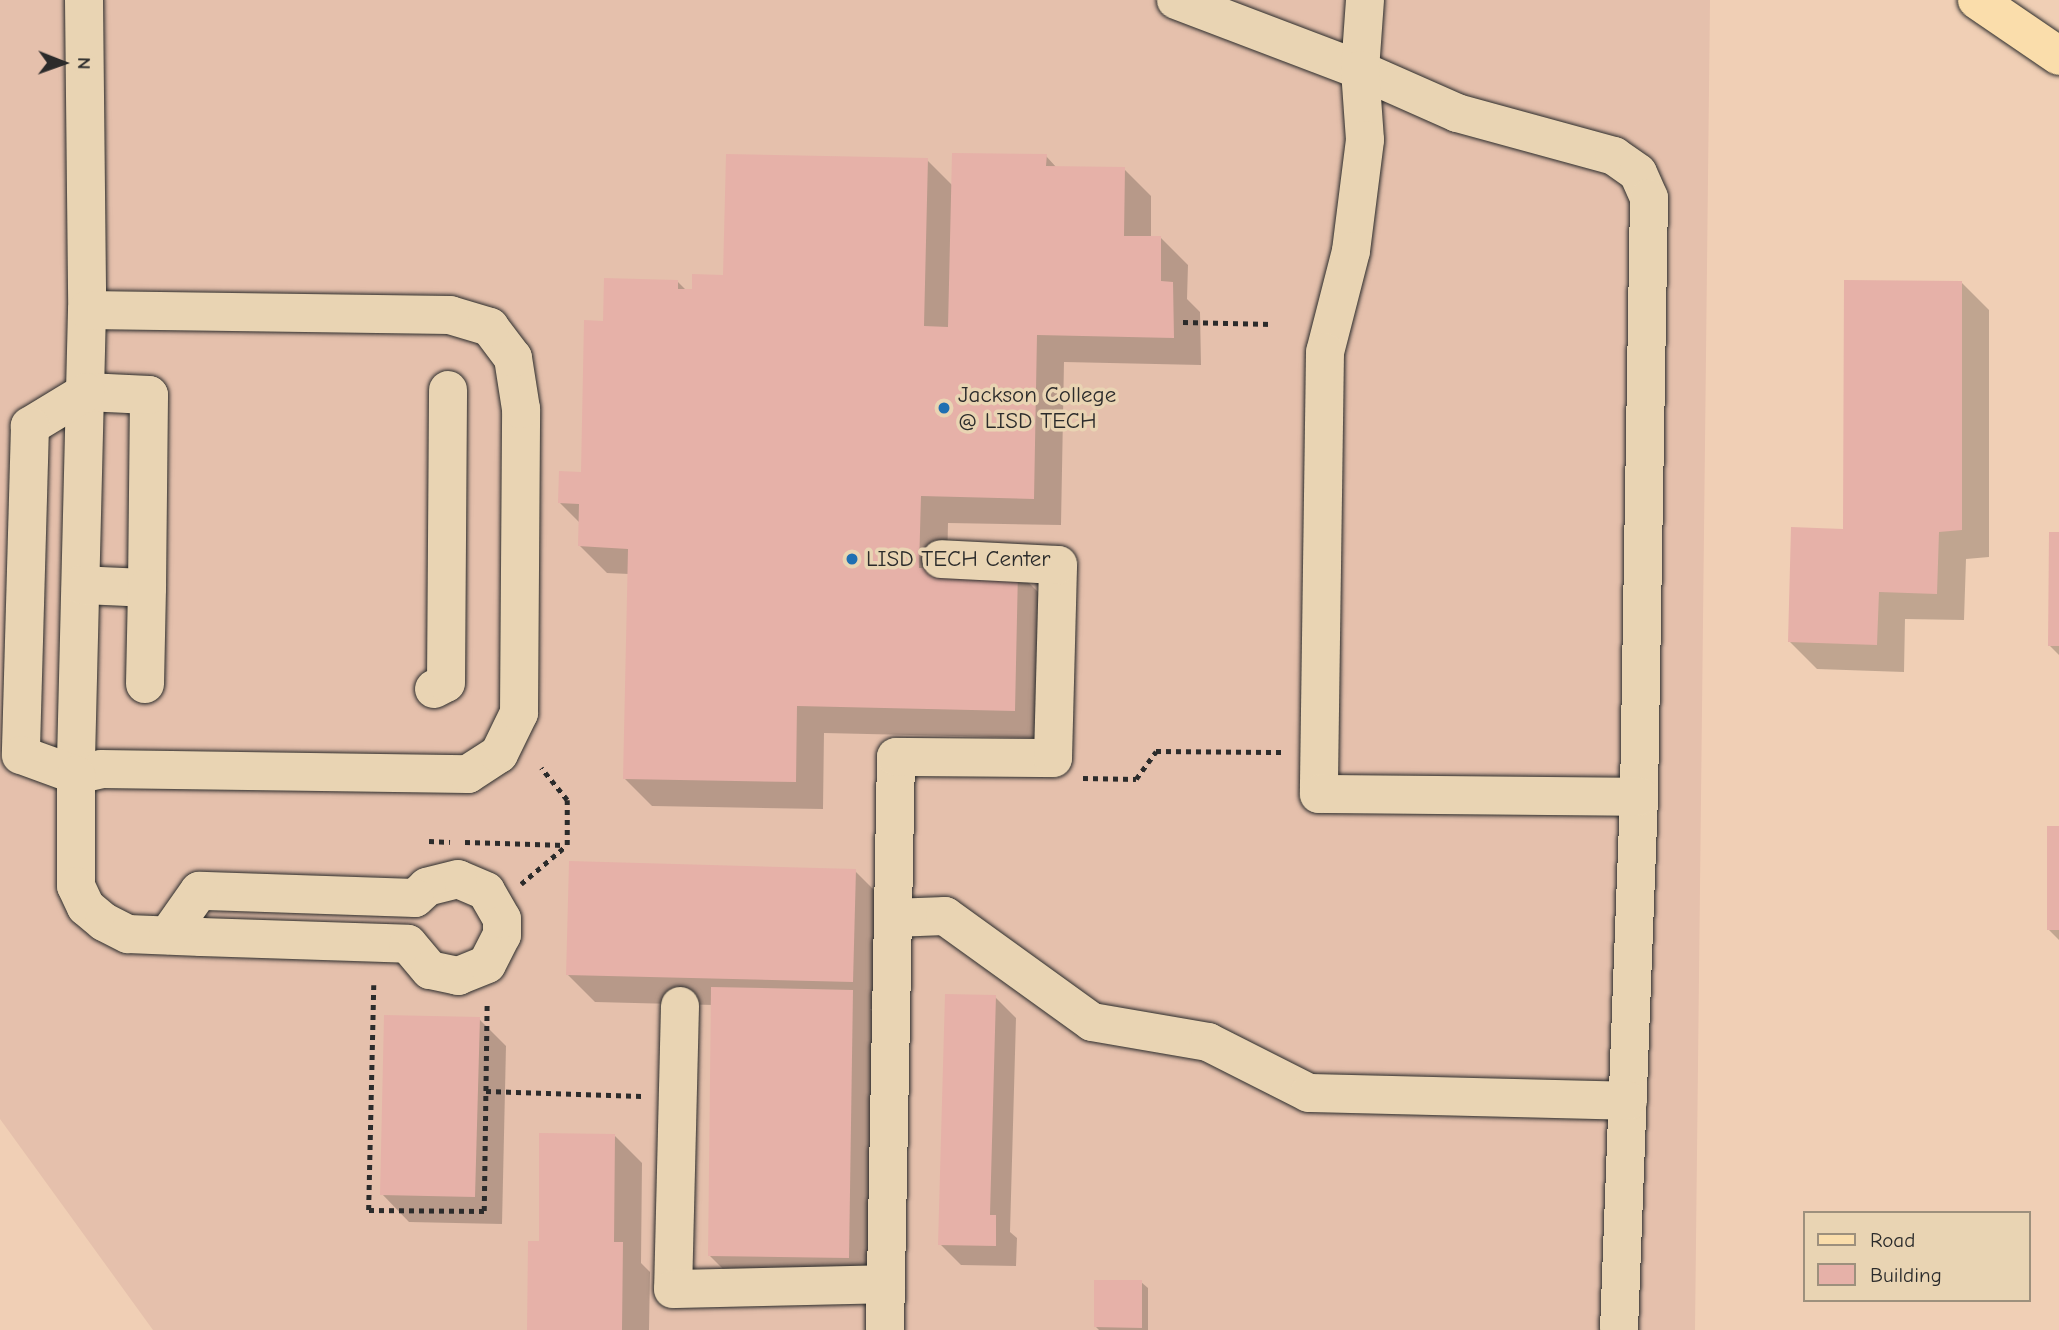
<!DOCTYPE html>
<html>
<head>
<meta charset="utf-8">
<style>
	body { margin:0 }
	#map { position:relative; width:2059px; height:1330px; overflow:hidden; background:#f0cfb5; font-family:"Comic Neue",sans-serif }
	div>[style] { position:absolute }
	.built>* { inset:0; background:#e5c0ac }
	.shadow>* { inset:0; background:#0003 }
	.building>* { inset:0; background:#e6b1a8 }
	.path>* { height:4.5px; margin-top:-2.25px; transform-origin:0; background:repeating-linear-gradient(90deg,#2b2b2b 0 5px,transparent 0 10px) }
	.roads { filter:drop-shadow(0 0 2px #2b2b2b) drop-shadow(0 0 2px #2b2b2b) }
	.minor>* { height:38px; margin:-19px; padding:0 19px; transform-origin:19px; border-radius:19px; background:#e9d4b3 }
	.major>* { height:38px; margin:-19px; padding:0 19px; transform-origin:19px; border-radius:19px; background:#faddab }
	.dots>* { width:19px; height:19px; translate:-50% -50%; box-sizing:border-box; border:4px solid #e9d4b3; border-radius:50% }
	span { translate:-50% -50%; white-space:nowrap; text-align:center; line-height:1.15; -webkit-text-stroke:7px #e9d4b3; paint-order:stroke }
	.poi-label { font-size:23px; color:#2b2b2b }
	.left { translate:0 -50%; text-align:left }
	.legend { position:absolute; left:1803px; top:1211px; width:228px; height:91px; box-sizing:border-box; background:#e9d4b3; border:2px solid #9d907d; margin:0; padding:9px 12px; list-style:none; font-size:21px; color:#2b2b2b }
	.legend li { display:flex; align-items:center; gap:14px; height:35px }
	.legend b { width:35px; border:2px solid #9d907d }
	.north { position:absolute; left:28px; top:28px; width:70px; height:70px; -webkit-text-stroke:5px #e9d4b3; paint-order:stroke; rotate:91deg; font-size:19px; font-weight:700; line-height:28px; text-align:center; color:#2b2b2b }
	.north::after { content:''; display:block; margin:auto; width:24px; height:32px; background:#2b2b2b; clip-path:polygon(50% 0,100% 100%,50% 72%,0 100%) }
</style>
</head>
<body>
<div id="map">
	<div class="built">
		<i style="clip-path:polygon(0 0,1710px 0,1695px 1330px,153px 1330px,0 1119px)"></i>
	</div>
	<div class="shadow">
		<i style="clip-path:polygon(1046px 156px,1057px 168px,1124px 169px,1151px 196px,1151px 238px,1161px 238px,1188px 265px,1187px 299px,1200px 312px,1201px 365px,1064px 362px,1061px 525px,948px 523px,947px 570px,1018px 572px,1045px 599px,1041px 738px,824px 733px,823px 809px,652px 806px,625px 779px,629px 574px,607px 573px,580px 546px,580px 523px,560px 503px,583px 474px,605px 322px,677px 281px,687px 291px,724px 277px,927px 160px,953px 186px)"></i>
		<i style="clip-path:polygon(1962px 283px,1989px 310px,1989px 557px,1966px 559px,1964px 620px,1905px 619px,1904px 672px,1817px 669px,1790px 642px)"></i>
		<i style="clip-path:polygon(2059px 534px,2059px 655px,2050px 646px)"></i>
		<i style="clip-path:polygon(2059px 828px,2059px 940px,2049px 930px)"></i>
		<i style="clip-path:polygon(855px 871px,882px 898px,879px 1009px,870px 1009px,880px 1019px,876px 1285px,737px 1283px,710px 1256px,713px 1005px,595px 1002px,567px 974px)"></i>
		<i style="clip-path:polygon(995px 997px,1016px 1018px,1010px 1232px,1017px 1238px,1016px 1266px,961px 1265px,940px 1244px)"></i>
		<i style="clip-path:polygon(479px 1019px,506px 1046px,502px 1224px,409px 1222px,382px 1194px)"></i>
		<i style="clip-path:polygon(614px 1135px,642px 1163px,641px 1263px,650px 1272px,649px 1330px,528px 1330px,540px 1243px)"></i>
		<i style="clip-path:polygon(1141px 1282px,1148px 1288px,1148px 1330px,1099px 1330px,1096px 1327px)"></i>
	</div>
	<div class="building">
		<i style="clip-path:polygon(952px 153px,1047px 154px,1046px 166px,1125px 167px,1124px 236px,1161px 236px,1161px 281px,1173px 282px,1174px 338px,1037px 335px,1034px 499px,921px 496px,919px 568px,1018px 570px,1015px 711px,797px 706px,796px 782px,623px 779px,628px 549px,578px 546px,579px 504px,558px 503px,559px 471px,581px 472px,584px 320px,603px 321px,604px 278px,678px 280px,678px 289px,692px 289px,692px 274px,723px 275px,726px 154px,928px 158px,924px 326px,948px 327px)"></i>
		<i style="clip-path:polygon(1844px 280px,1962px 281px,1962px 530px,1939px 532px,1937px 594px,1879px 592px,1877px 645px,1788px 642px,1791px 527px,1843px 529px)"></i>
		<i style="clip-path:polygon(2049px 532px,2059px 532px,2059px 646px,2048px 646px)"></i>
		<i style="clip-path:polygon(2047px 826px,2059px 826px,2059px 930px,2047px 930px)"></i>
		<i style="clip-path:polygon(569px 861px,856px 869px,853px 982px,566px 975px)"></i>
		<i style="clip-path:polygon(711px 987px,853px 990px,849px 1258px,708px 1256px)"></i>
		<i style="clip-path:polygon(945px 994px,996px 995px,990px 1215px,996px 1215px,996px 1246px,938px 1245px)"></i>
		<i style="clip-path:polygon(384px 1015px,480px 1017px,475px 1197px,380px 1195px)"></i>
		<i style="clip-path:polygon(539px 1133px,615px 1134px,614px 1242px,623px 1242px,622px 1330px,527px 1330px,528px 1241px,539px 1241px)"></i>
		<i style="clip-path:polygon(1094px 1280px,1142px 1280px,1142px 1328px,1094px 1327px)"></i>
	</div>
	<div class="path">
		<i style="left:1183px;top:322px;width:89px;rotate:1.3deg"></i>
		<i style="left:1083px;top:778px;width:53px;rotate:1.1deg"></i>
		<i style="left:1136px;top:779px;width:34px;rotate:-54deg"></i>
		<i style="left:1156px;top:751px;width:127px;rotate:0.5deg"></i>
		<i style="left:429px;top:841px;width:21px;rotate:3deg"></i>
		<i style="left:465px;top:842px;width:100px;rotate:1.7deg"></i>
		<i style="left:521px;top:884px;width:60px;rotate:-40.3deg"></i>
		<i style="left:567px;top:845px;width:45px;rotate:-90deg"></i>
		<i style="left:567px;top:800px;width:41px;rotate:-129.1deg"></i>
		<i style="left:374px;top:985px;width:225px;rotate:91.3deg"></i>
		<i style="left:369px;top:1210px;width:115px;rotate:0.5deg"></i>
		<i style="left:484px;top:1211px;width:208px;rotate:-89.2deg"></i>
		<i style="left:486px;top:1091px;width:156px;rotate:1.8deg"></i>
	</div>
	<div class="roads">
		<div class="minor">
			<i style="left:84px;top:0;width:310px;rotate:89.4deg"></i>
			<i style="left:87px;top:310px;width:465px;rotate:91.4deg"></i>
			<i style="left:76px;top:775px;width:26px;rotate:-13deg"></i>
			<i style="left:101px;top:769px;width:367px;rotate:0.8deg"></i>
			<i style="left:468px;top:774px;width:37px;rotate:-33deg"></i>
			<i style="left:499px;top:754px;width:46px;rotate:-64deg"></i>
			<i style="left:519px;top:713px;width:304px;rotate:-89.6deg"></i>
			<i style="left:521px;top:409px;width:52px;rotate:-98.9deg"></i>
			<i style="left:513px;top:358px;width:39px;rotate:-127deg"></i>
			<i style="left:490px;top:327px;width:42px;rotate:-163.3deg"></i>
			<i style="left:450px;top:315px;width:363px;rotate:-179.2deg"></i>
			<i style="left:1176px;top:0;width:197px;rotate:20.8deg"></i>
			<i style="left:1360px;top:70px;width:106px;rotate:23.9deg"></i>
			<i style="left:1457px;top:113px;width:163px;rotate:15.3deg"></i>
			<i style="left:1614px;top:156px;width:29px;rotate:35deg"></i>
			<i style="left:1638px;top:173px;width:27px;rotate:66deg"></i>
			<i style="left:1649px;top:198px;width:599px;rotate:90.96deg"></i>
			<i style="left:1639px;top:797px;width:533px;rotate:92.15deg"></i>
			<i style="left:1365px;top:0;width:70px;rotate:94.1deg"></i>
			<i style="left:1360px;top:70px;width:70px;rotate:85.9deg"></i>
			<i style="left:1365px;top:140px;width:112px;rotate:97.2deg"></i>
			<i style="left:1351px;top:251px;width:104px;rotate:104.4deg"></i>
			<i style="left:1325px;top:352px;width:442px;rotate:90.8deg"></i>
			<i style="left:1319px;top:794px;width:320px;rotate:0.5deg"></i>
			<i style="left:81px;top:585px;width:66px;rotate:2.6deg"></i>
			<i style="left:147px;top:588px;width:193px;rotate:-89.4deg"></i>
			<i style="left:149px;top:395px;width:63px;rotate:-177.3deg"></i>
			<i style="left:86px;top:392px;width:66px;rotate:148.7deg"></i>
			<i style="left:30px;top:426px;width:329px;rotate:91.6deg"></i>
			<i style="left:21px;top:755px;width:59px;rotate:20deg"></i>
			<i style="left:76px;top:775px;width:111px;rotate:90deg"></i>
			<i style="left:76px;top:886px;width:23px;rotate:65deg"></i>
			<i style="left:86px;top:907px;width:23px;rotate:40deg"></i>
			<i style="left:104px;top:922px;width:27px;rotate:27deg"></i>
			<i style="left:128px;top:934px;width:73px;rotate:2.4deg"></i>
			<i style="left:201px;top:937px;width:207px;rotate:1.9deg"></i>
			<i style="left:408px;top:944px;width:34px;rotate:50deg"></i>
			<i style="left:430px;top:970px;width:29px;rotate:12deg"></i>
			<i style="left:458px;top:976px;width:31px;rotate:-22deg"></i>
			<i style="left:487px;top:964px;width:33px;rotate:-63deg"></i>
			<i style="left:502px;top:935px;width:16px;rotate:-90deg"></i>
			<i style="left:502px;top:919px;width:32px;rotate:-120deg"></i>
			<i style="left:486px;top:891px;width:30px;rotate:-157deg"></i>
			<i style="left:458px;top:879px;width:32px;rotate:166deg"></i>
			<i style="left:427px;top:887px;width:16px;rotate:137deg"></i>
			<i style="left:415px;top:898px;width:216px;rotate:-178.1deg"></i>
			<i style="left:199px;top:891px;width:54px;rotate:125.2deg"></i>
			<i style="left:145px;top:684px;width:96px;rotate:-88.8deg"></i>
			<i style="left:434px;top:689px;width:13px;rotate:-27deg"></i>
			<i style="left:446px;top:683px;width:293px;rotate:-89.6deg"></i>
			<i style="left:893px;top:918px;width:52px;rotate:-2.2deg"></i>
			<i style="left:945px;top:916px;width:181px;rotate:35.8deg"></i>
			<i style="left:1092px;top:1022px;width:118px;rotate:9.8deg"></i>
			<i style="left:1208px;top:1042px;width:113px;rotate:26.8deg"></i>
			<i style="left:1309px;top:1093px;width:319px;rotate:1.4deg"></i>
			<i style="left:680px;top:1006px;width:283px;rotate:91.4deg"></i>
			<i style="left:673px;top:1289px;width:213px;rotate:-1.3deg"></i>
			<i style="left:885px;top:1330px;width:573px;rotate:-88.9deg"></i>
			<i style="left:896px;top:757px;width:157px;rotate:0.4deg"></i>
			<i style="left:1053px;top:758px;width:193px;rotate:-88.5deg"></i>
			<i style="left:1058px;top:565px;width:117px;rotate:-177.1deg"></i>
		</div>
		<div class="major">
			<i style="left:1977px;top:0;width:99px;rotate:34.3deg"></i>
		</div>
	</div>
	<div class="dots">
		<i style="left:944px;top:408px;background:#1f6fb2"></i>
		<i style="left:852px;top:559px;background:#1f6fb2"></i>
	</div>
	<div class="poi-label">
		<span class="left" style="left:958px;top:408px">Jackson College<br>@ LISD TECH</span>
		<span class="left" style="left:866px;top:559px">LISD TECH Center</span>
	</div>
	<ul class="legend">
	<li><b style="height:9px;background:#faddab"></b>Road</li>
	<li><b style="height:19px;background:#e6b1a8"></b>Building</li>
	</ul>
	<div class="north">N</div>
</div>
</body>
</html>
